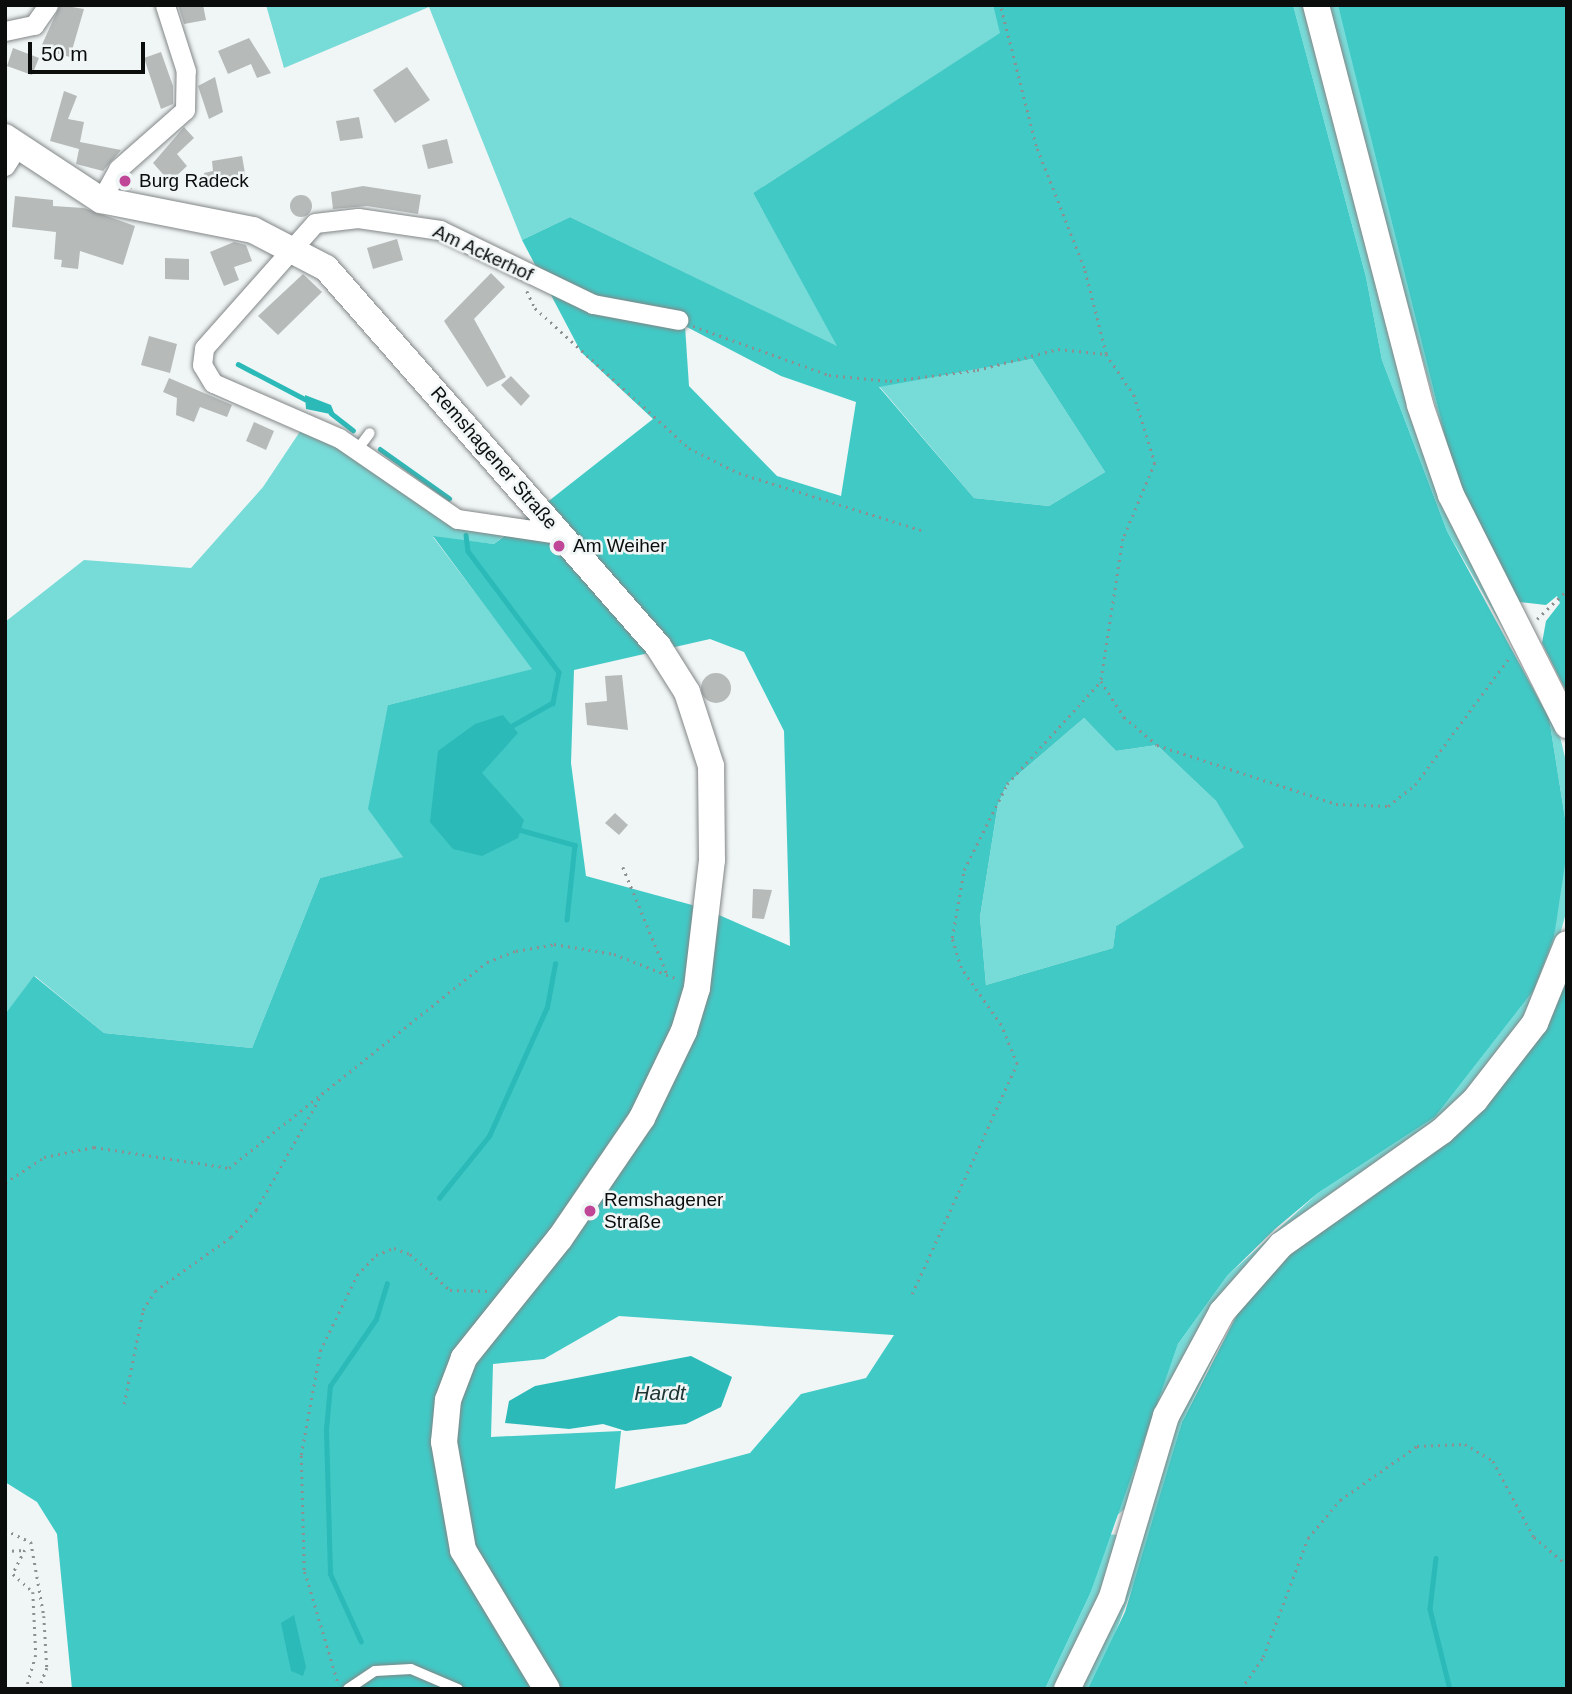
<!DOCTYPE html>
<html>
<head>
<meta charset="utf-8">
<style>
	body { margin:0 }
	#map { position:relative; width:1572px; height:1694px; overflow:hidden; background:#f0f5f5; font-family:Arial,sans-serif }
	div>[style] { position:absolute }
	.green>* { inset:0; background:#77dbd8 }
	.forest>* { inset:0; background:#41c9c6 }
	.water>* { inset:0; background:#2bbab8 }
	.stream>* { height:4.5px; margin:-2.25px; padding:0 2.25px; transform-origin:2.25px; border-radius:2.25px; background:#2bbab8 }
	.building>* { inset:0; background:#b6bbba }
	.round { border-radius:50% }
	.path>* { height:2.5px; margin-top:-1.25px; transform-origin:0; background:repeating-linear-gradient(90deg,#8d9090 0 2px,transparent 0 7px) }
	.roads { filter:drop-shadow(0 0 2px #828686) drop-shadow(0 0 2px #828686) }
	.lane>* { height:10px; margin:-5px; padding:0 5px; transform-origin:5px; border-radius:5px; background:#fff }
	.street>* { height:19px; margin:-9.5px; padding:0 9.5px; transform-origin:9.5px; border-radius:9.5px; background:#fff }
	.secondary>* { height:26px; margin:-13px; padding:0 13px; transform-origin:13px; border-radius:13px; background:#fff }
	.dots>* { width:19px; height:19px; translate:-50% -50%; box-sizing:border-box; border:4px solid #f0f5f5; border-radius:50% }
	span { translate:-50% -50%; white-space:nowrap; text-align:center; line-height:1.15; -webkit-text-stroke:5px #f0f5f5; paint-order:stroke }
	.poi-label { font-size:19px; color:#0b0d0d }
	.left { translate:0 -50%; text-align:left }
	.street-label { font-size:19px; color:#0b0d0d }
	.water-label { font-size:21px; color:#1e3534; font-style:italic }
	.frame { position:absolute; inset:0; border:7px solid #0b0d0d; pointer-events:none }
	.scale { position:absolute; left:28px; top:42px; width:117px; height:32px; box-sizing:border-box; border:4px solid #0b0d0d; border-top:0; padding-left:9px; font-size:21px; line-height:24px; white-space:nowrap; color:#0b0d0d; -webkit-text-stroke:5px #f0f5f5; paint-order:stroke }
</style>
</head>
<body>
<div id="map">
	<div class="green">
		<i style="clip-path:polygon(266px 5px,993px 5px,1001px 33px,753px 193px,838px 347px,570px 217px,522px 240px,429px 7px,284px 68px)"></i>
		<i style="clip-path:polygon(1293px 5px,1306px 5px,1386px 307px,1510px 640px,1447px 531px,1382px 360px,1366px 277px)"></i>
		<i style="clip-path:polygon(1325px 5px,1338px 5px,1350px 46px,1454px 472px)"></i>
		<i style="clip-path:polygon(1032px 359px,1105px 472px,1049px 506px,974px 498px,879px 386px)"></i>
		<i style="clip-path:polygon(303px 427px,336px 441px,455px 522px,507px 533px,494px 544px,433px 537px,533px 669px,388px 705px,404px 857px,320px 878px,252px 1048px,104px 1033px,35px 976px,5px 1014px,5px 622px,84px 560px,191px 568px,263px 487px)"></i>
		<i style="clip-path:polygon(1527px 669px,1558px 728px,1567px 766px,1567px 909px,1555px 953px,1517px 1034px,1441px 1119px,1278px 1236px,1129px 1505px,1113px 1519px,1178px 1344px,1227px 1276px,1318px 1193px,1435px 1117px,1534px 990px,1554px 937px,1565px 818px,1549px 718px)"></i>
		<i style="clip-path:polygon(1084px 718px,1116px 751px,1157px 745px,1216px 801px,1245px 847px,1116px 926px,1113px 948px,986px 985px,980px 917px,998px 804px,1007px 784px)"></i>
		<i style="clip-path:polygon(1241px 1301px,1182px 1422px,1144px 1557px,1104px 1663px,1088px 1689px,1077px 1689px,1165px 1446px)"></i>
		<i style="clip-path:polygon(1108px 1534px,1117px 1535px,1113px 1564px,1057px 1689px,1045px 1689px,1090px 1594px)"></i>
	</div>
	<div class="forest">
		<i style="clip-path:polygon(evenodd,993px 5px,1293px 5px,1366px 277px,1382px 360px,1447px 531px,1549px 718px,1565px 818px,1565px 864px,1554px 937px,1534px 990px,1435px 1117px,1318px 1193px,1275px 1229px,1227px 1276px,1178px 1344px,1090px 1594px,1045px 1689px,72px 1689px,57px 1534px,37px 1502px,5px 1482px,5px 1014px,34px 976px,104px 1033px,252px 1048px,320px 878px,403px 857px,368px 809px,388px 705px,532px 669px,433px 536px,494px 544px,653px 419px,581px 352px,522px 240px,570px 217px,837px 346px,753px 193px,1000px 33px,993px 5px,685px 326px,781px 376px,856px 402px,841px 496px,777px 476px,689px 386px,685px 326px,993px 5px,1032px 359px,1105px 472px,1049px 506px,974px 498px,879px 387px,1032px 359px,993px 5px,710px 639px,744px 652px,784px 731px,790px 946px,703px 908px,586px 876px,571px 763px,574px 670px,710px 639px,993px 5px,1084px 718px,1116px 751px,1157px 745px,1216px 801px,1244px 847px,1116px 926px,1113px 948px,986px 985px,980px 917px,998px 804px,1007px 784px,1084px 718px,993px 5px,619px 1316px,893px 1335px,894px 1335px,866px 1378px,801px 1394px,750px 1453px,615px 1489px,621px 1431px,491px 1437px,493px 1364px,544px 1359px,619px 1316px)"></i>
		<i style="clip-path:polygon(1338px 5px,1567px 5px,1567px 693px,1542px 643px,1546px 621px,1560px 603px,1557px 596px,1546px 605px,1519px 602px,1454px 472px)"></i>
		<i style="clip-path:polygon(1567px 980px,1567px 1689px,1088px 1689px,1125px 1612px,1182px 1422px,1243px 1303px,1275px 1265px,1486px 1108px)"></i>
	</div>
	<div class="water">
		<i style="clip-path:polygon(305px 395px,331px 405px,335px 415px,306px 409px)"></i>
		<i style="clip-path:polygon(503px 715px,518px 733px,482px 773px,524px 820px,518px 838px,482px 856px,453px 849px,430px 822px,438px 751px,475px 724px)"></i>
		<i style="clip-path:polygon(691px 1356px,732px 1377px,721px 1407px,686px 1424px,626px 1431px,603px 1424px,569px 1429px,505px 1423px,509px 1401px,535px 1386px)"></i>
		<i style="clip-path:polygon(294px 1615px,306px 1667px,303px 1676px,291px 1671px,281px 1623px)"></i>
	</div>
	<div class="stream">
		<i style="left:238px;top:364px;width:76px;rotate:27.6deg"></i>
		<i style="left:331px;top:413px;width:28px;rotate:38deg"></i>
		<i style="left:380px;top:449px;width:85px;rotate:35.4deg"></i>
		<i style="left:466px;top:535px;width:16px;rotate:83deg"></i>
		<i style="left:468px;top:551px;width:151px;rotate:53.1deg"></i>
		<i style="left:559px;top:672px;width:32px;rotate:101deg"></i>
		<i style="left:553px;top:703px;width:53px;rotate:150.5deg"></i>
		<i style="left:517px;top:829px;width:60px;rotate:15.4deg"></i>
		<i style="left:575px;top:845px;width:75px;rotate:96.1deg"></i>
		<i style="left:439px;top:1198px;width:80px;rotate:-51.1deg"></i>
		<i style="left:489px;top:1136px;width:141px;rotate:-65.8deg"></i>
		<i style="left:547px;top:1007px;width:44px;rotate:-79.5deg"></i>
		<i style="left:1436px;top:1558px;width:51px;rotate:96.7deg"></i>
		<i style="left:1430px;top:1609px;width:82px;rotate:76deg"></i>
		<i style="left:361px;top:1642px;width:75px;rotate:-114.5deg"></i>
		<i style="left:330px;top:1574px;width:145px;rotate:-91.6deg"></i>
		<i style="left:326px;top:1429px;width:43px;rotate:-84.7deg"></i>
		<i style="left:330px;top:1386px;width:81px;rotate:-55.5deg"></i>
		<i style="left:376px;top:1319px;width:37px;rotate:-73deg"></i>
	</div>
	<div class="building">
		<i style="clip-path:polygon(60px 5px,84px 9px,70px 57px,40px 49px)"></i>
		<i style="clip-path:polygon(178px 5px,203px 5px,206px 20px,184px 24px)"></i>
		<i style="clip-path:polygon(249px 38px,271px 73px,257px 78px,251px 64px,228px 74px,218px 51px)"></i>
		<i style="clip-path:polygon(13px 48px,39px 58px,32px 75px,7px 66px)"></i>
		<i style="clip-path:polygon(161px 52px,173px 86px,173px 104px,161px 109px,144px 58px)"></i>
		<i style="clip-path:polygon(407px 67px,430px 100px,395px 123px,373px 90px)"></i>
		<i style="clip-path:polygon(215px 77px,223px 112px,209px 119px,198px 86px)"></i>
		<i style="clip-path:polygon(64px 91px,77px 96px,68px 119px,84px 122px,80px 142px,121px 150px,103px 171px,76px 164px,79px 149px,50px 141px)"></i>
		<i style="clip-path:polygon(359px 117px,363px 138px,340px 141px,336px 121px)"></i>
		<i style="clip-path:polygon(184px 127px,194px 138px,177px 154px,187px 166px,170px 182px,153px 163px)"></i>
		<i style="clip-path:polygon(447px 139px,453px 163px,428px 169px,422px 145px)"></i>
		<i style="clip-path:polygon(242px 156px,246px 179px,206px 186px,204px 173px,213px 171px,212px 161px)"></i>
		<i style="clip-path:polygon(131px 174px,132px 189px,122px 188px,128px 177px)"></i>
		<i style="clip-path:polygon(363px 186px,421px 195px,418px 214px,367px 206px,333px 209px,331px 192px)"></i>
		<i class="round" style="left:290px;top:195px;width:22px;height:22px"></i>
		<i style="clip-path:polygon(15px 196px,53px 200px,53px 206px,84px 208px,135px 226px,123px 265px,80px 251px,78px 269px,61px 267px,62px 260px,54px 259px,56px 232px,12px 227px)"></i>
		<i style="clip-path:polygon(397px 239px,403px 260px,373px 269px,367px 248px)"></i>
		<i style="clip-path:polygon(234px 242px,246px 245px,252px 261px,234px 267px,239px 280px,224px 286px,210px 252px)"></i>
		<i style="clip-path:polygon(165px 258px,189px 259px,189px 280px,165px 279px)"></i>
		<i style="clip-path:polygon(491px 273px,505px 287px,474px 319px,506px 377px,487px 387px,444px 321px)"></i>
		<i style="clip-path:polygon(303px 274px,322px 292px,278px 335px,258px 316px)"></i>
		<i style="clip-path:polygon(149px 336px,177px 344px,170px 373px,141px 365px)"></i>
		<i style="clip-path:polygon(511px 376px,530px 396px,521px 406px,501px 385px)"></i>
		<i style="clip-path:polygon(169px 378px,232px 405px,227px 417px,200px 407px,194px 422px,176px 415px,177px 398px,163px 392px)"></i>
		<i style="clip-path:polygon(254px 422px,274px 431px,266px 450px,246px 441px)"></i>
		<i class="round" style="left:701px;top:673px;width:30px;height:30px"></i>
		<i style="clip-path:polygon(622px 675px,628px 730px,587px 725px,585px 703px,607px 701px,605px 676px)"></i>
		<i style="clip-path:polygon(615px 813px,628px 825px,619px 835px,605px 823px)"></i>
		<i style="clip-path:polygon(753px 889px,772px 890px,764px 919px,752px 918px)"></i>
	</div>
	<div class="path">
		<i style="left:527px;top:291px;width:19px;rotate:65deg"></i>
		<i style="left:535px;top:308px;width:208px;rotate:42.3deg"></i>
		<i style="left:689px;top:448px;width:56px;rotate:26.6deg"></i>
		<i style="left:739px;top:473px;width:191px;rotate:17.4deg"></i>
		<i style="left:693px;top:326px;width:145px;rotate:19.8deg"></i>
		<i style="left:829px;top:375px;width:61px;rotate:5.6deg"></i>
		<i style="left:890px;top:381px;width:88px;rotate:-7.2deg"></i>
		<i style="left:977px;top:370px;width:84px;rotate:-14.5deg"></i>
		<i style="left:1058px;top:349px;width:48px;rotate:5.9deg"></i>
		<i style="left:1106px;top:354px;width:89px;rotate:-104.3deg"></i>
		<i style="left:1084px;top:268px;width:131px;rotate:-111.5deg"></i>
		<i style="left:1036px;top:146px;width:146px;rotate:-104.3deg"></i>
		<i style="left:1106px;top:354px;width:50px;rotate:55.7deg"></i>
		<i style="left:1134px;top:395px;width:71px;rotate:72.8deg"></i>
		<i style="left:1155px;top:463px;width:82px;rotate:112.8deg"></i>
		<i style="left:1123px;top:539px;width:144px;rotate:98.8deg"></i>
		<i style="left:1101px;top:681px;width:43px;rotate:57.4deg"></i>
		<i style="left:1124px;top:717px;width:43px;rotate:40.3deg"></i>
		<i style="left:1157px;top:745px;width:188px;rotate:18.2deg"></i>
		<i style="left:1336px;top:804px;width:52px;rotate:2.2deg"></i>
		<i style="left:1388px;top:806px;width:34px;rotate:-38deg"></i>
		<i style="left:1415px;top:785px;width:158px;rotate:-53.5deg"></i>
		<i style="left:1537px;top:619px;width:42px;rotate:-44deg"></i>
		<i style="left:623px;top:867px;width:116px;rotate:67.6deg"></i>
		<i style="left:5px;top:1183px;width:47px;rotate:-33.7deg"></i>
		<i style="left:44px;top:1157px;width:51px;rotate:-11.3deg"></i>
		<i style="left:94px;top:1147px;width:137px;rotate:8.8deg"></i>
		<i style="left:229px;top:1168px;width:330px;rotate:-38.6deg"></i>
		<i style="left:487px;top:962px;width:31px;rotate:-21deg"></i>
		<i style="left:516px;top:951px;width:39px;rotate:-10deg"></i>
		<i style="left:554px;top:944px;width:61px;rotate:9.5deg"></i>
		<i style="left:614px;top:954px;width:69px;rotate:21.3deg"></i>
		<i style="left:912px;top:1294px;width:253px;rotate:-65.5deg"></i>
		<i style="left:1017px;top:1064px;width:42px;rotate:-112.3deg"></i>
		<i style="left:1001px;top:1025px;width:70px;rotate:-125.1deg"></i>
		<i style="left:961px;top:968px;width:31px;rotate:-107deg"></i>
		<i style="left:952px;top:938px;width:69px;rotate:-80deg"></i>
		<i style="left:964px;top:870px;width:96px;rotate:-63.4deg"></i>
		<i style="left:1007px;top:784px;width:139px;rotate:-47.6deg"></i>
		<i style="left:124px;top:1404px;width:96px;rotate:-78.6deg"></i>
		<i style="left:143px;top:1310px;width:22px;rotate:-58deg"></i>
		<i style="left:155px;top:1291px;width:93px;rotate:-35.4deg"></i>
		<i style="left:231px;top:1237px;width:37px;rotate:-47deg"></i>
		<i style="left:256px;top:1210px;width:136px;rotate:-60.4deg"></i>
		<i style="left:5px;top:1530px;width:29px;rotate:25deg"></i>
		<i style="left:31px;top:1542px;width:75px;rotate:80deg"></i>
		<i style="left:44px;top:1616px;width:52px;rotate:86.7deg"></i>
		<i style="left:47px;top:1668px;width:22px;rotate:111deg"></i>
		<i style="left:5px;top:1551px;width:20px;rotate:-3deg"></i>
		<i style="left:25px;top:1550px;width:27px;rotate:117deg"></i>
		<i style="left:13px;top:1574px;width:27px;rotate:42deg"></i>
		<i style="left:33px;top:1592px;width:63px;rotate:87.3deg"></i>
		<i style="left:36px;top:1655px;width:35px;rotate:106deg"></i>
		<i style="left:337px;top:1681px;width:116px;rotate:-106.6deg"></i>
		<i style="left:304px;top:1570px;width:115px;rotate:-91.5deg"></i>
		<i style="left:301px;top:1455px;width:106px;rotate:-79.6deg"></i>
		<i style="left:320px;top:1351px;width:85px;rotate:-64deg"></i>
		<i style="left:357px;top:1275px;width:28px;rotate:-46deg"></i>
		<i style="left:376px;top:1255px;width:19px;rotate:-21deg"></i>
		<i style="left:394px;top:1248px;width:17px;rotate:21deg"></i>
		<i style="left:410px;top:1254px;width:54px;rotate:42deg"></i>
		<i style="left:450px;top:1290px;width:40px;rotate:1.4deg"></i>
		<i style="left:1241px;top:1689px;width:39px;rotate:-55deg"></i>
		<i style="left:1263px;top:1657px;width:127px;rotate:-69.3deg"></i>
		<i style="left:1308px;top:1538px;width:50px;rotate:-49.9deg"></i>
		<i style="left:1340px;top:1500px;width:94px;rotate:-35deg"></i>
		<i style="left:1417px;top:1446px;width:48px;rotate:-2.4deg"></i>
		<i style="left:1465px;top:1444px;width:33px;rotate:31deg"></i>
		<i style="left:1493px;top:1461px;width:86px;rotate:61.7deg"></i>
		<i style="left:1534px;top:1537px;width:43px;rotate:40.3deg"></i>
	</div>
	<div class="roads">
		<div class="lane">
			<i style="left:357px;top:450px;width:21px;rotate:-53deg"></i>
			<i style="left:348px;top:1689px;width:32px;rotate:-34deg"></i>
			<i style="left:375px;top:1671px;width:36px;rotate:-3deg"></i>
			<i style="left:411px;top:1669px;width:51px;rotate:23.1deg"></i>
		</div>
		<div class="street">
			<i style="left:5px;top:31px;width:30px;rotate:-12deg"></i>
			<i style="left:34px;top:25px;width:24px;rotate:-55deg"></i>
			<i style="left:5px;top:166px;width:22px;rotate:-58deg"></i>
			<i style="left:101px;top:200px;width:35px;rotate:-61deg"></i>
			<i style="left:118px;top:169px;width:89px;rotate:-41.4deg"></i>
			<i style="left:185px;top:110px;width:39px;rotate:-89deg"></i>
			<i style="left:186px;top:71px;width:69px;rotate:-107.7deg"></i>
			<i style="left:559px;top:534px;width:103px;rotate:-171.6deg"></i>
			<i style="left:457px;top:519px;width:143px;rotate:-145.5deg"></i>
			<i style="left:339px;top:438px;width:137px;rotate:-156.4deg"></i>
			<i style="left:213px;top:383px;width:21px;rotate:-121deg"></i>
			<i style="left:202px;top:365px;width:17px;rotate:-83deg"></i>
			<i style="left:204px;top:348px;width:167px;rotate:-48.4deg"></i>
			<i style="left:315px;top:223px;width:43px;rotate:-6.6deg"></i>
			<i style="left:358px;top:218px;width:83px;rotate:8.3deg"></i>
			<i style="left:440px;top:230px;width:170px;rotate:25.8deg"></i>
			<i style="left:593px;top:304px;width:87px;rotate:10.5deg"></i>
		</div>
		<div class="secondary">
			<i style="left:1316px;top:5px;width:413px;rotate:75.4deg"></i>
			<i style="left:1420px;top:405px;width:95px;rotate:71deg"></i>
			<i style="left:1451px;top:495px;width:258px;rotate:63.2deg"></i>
			<i style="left:5px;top:137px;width:115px;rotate:33.3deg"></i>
			<i style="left:101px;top:200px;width:155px;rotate:11.2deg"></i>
			<i style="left:253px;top:230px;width:82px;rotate:27.5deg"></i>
			<i style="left:326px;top:268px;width:503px;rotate:48.71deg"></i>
			<i style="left:658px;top:646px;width:54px;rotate:57.8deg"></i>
			<i style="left:687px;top:692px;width:78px;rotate:72deg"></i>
			<i style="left:711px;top:766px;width:94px;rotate:89.4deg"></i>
			<i style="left:712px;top:860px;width:129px;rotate:96.7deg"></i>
			<i style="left:697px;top:988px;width:45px;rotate:106.8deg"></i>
			<i style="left:684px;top:1031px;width:97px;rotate:115.8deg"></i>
			<i style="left:642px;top:1118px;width:145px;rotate:124.3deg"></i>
			<i style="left:560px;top:1238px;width:154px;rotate:128.7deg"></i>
			<i style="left:464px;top:1358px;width:45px;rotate:110.9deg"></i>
			<i style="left:448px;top:1400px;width:42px;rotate:95.4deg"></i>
			<i style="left:444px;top:1442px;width:110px;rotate:80deg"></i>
			<i style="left:463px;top:1550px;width:162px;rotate:58.9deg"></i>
			<i style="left:1067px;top:1689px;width:102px;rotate:-63.9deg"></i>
			<i style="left:1112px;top:1597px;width:189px;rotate:-73.4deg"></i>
			<i style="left:1166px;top:1416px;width:118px;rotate:-61.7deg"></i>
			<i style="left:1222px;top:1312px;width:89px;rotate:-48.6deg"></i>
			<i style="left:1281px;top:1245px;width:197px;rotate:-35.3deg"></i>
			<i style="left:1442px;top:1131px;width:45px;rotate:-43.2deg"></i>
			<i style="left:1475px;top:1100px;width:98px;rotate:-52.1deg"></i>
			<i style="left:1535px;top:1023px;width:85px;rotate:-67.9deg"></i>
		</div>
	</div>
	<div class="dots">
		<i style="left:125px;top:181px;background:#c04698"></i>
		<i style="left:559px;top:546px;background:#c04698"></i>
		<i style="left:590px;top:1211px;background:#c04698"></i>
	</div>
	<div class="poi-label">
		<span class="left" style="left:139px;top:181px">Burg Radeck</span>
		<span class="left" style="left:573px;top:546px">Am Weiher</span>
		<span class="left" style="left:604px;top:1211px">Remshagener<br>Straße</span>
	</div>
	<div class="street-label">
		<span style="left:483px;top:253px;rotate:25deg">Am Ackerhof</span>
		<span style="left:494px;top:458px;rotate:49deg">Remshagener Straße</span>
	</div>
	<div class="water-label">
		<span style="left:660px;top:1393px">Hardt</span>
	</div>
	<div class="frame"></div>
	<div class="scale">50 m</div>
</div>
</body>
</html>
